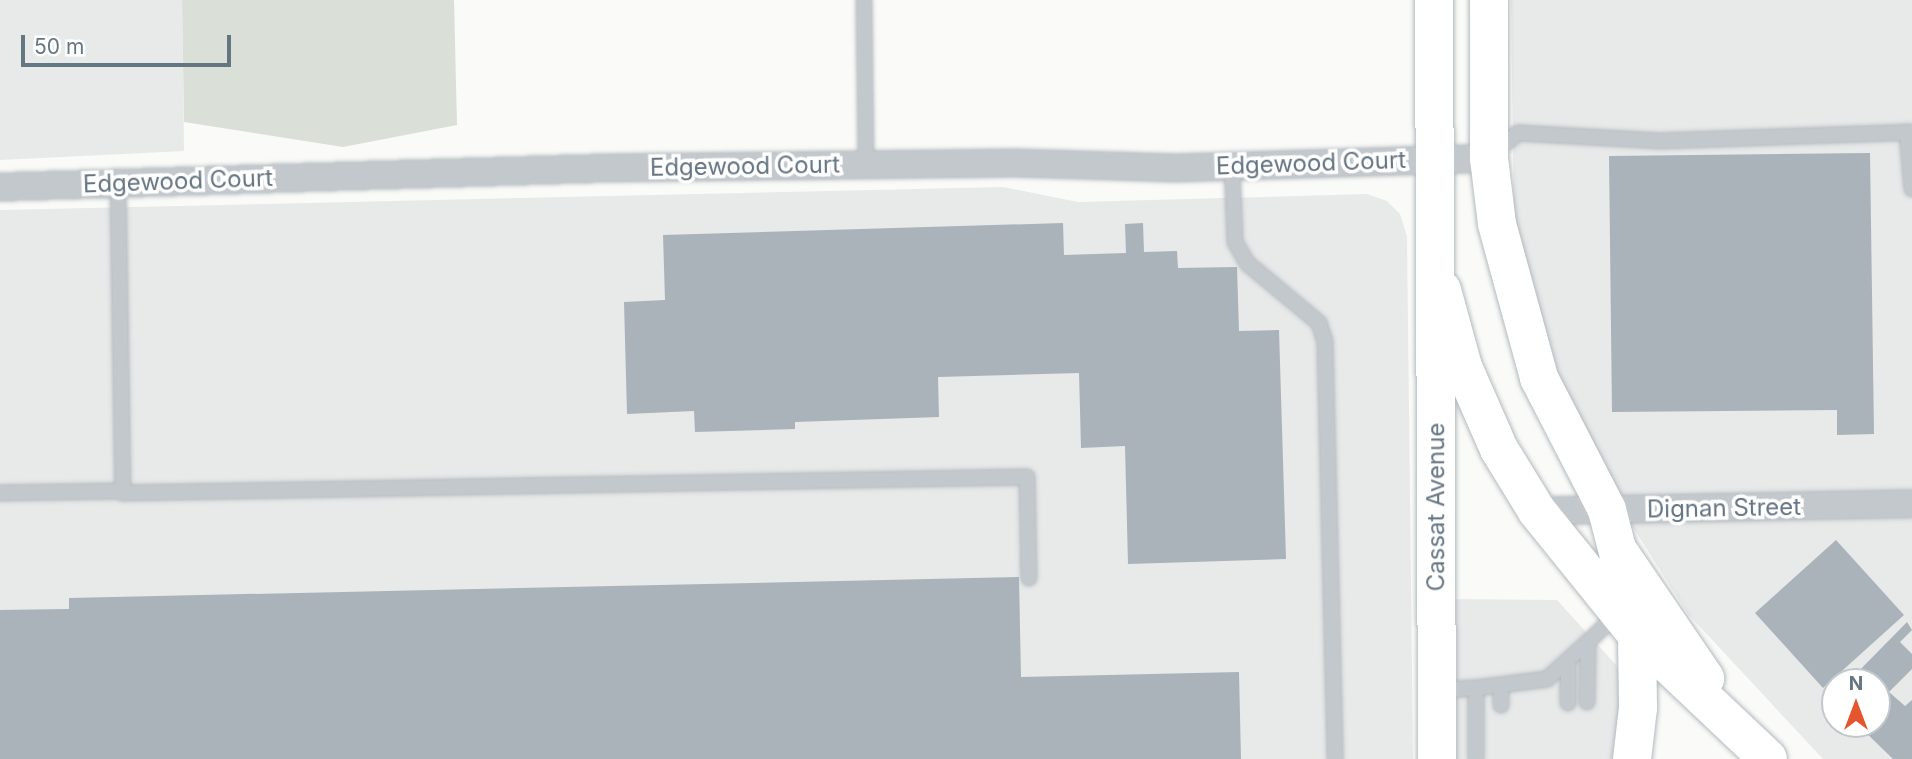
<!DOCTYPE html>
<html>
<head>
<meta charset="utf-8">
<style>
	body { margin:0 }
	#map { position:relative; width:1912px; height:759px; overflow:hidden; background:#fafaf8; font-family:Inter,sans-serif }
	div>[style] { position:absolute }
	.built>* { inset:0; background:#e8e9e9 }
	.green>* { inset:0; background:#dadfd7 }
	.building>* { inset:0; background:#aab3b9 }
	.roads { filter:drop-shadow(0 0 2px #b3babf) drop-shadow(0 0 2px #b3babf) }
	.lane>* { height:14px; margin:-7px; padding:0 7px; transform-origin:7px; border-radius:7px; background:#c3c8cc }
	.street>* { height:26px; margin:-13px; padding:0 13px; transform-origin:13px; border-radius:13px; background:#c3c8cc }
	.secondary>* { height:38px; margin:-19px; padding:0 19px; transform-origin:19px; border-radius:19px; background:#fff }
	.primary>* { height:38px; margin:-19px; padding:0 19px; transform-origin:19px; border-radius:19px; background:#fff }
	span { translate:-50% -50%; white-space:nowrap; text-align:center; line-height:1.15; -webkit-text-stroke:7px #fff; paint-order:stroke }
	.street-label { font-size:24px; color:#657683 }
	.north { position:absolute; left:1821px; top:668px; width:70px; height:70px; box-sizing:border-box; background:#fff; border:2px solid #c1c8cd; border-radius:50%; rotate:0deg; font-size:19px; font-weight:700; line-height:28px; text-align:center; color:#657683 }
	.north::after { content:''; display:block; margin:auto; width:24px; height:32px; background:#e4572e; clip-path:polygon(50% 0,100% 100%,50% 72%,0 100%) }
	.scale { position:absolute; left:21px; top:35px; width:210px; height:32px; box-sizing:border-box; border:4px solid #657683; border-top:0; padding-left:9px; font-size:21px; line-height:24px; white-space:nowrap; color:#657683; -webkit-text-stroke:5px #fff; paint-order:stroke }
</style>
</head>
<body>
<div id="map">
	<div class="built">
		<i style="clip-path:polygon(0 0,182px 0,184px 151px,0 160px)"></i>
		<i style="clip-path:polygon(evenodd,1511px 0,1912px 0,1912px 759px,1823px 759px,1688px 614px,1603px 480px,1536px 321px,1514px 219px,1511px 0,1835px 682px,1877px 682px,1877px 724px,1835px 724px,1835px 682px)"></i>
		<i style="clip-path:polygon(1003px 187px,1078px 202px,1367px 194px,1387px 201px,1400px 214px,1407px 236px,1413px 759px,0 759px,0 210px)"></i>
		<i style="clip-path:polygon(1448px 599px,1557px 600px,1616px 665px,1622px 678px,1617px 759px,1449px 759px)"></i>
	</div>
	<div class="green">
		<i style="clip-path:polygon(182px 0,454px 0,457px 125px,343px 147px,184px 122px)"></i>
	</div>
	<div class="building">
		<i style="clip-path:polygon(1870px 153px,1874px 434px,1837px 435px,1837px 410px,1612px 412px,1609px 156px)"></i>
		<i style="clip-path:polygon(1063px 223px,1064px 255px,1126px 253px,1125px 224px,1143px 223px,1144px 252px,1177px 251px,1178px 268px,1237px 267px,1239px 331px,1279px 330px,1286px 559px,1128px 564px,1125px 446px,1081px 448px,1079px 373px,938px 377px,939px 417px,795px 422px,795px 429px,695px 432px,694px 411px,627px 414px,624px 302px,665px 300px,663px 235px)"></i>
		<i style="clip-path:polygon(1836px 540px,1904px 615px,1823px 688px,1755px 613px)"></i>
		<i style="clip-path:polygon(1019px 577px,1021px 677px,1239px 672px,1241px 759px,0 759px,0 610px,69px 609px,69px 598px)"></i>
		<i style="clip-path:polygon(1907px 622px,1912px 630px,1900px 642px,1912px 654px,1912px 669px,1889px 692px,1905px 706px,1912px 700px,1912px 759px,1893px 759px,1857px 724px,1877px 724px,1877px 682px,1848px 682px)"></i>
	</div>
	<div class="roads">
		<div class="lane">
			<i style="left:864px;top:0;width:164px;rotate:89.3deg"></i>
			<i style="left:1907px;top:132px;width:57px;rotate:85deg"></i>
			<i style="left:1496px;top:152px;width:29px;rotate:-41deg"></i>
			<i style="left:1518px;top:133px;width:141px;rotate:3.2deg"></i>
			<i style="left:1659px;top:141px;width:253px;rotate:-2deg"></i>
			<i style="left:1232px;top:166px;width:76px;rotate:87.7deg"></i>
			<i style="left:1235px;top:242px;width:24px;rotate:60deg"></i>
			<i style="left:1247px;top:263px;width:94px;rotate:39.8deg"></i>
			<i style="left:1319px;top:323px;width:20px;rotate:72deg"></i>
			<i style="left:1325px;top:342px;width:417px;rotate:88.6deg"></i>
			<i style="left:118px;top:183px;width:310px;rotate:89.1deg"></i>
			<i style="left:123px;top:493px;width:904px;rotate:-1.01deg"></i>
			<i style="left:1027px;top:477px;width:101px;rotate:88.9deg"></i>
			<i style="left:0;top:493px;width:123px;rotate:-0.9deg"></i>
			<i style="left:1568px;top:662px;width:41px;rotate:90deg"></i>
			<i style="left:1501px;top:685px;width:20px;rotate:90deg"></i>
			<i style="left:1476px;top:688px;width:72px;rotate:-7.2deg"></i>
			<i style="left:1547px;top:679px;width:55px;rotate:-42.1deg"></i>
			<i style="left:1439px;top:690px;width:37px;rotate:-3deg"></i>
			<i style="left:1476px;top:688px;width:71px;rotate:90deg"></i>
			<i style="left:1587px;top:702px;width:60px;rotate:-89deg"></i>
			<i style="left:1588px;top:642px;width:40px;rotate:-44deg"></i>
		</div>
		<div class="street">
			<i style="left:0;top:187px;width:607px;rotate:-1.79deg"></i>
			<i style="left:607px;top:168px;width:408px;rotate:-0.7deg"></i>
			<i style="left:1015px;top:163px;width:161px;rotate:1.8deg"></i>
			<i style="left:1176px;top:168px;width:313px;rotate:-1.8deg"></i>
			<i style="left:1537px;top:511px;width:375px;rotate:-1.1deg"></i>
		</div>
		<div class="secondary">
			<i style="left:1442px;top:290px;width:80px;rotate:74.7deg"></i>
			<i style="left:1463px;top:367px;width:90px;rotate:66.3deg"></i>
			<i style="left:1499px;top:449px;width:73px;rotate:58.5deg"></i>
			<i style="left:1537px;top:511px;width:159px;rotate:51.1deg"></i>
			<i style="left:1637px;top:635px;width:180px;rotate:43.4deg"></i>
			<i style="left:1619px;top:552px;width:153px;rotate:55.7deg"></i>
		</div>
		<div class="primary">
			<i style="left:1434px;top:0;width:759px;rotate:89.77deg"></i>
			<i style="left:1489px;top:0;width:158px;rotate:90deg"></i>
			<i style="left:1489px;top:158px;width:66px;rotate:83.1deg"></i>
			<i style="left:1497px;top:224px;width:160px;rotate:74.7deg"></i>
			<i style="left:1539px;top:378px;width:148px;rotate:62.7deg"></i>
			<i style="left:1607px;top:510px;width:88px;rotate:75.5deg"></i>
			<i style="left:1629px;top:595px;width:41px;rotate:78.7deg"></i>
			<i style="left:1637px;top:635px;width:73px;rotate:89.2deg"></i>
			<i style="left:1638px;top:708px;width:51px;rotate:96.7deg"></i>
		</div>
	</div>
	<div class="street-label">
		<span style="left:1311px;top:163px;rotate:-2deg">Edgewood Court</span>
		<span style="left:745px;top:166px;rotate:-1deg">Edgewood Court</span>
		<span style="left:178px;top:181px;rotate:-2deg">Edgewood Court</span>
		<span style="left:1436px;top:507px;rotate:-90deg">Cassat Avenue</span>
		<span style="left:1724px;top:508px;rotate:-1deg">Dignan Street</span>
	</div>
	<div class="north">N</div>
	<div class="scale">50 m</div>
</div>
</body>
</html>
